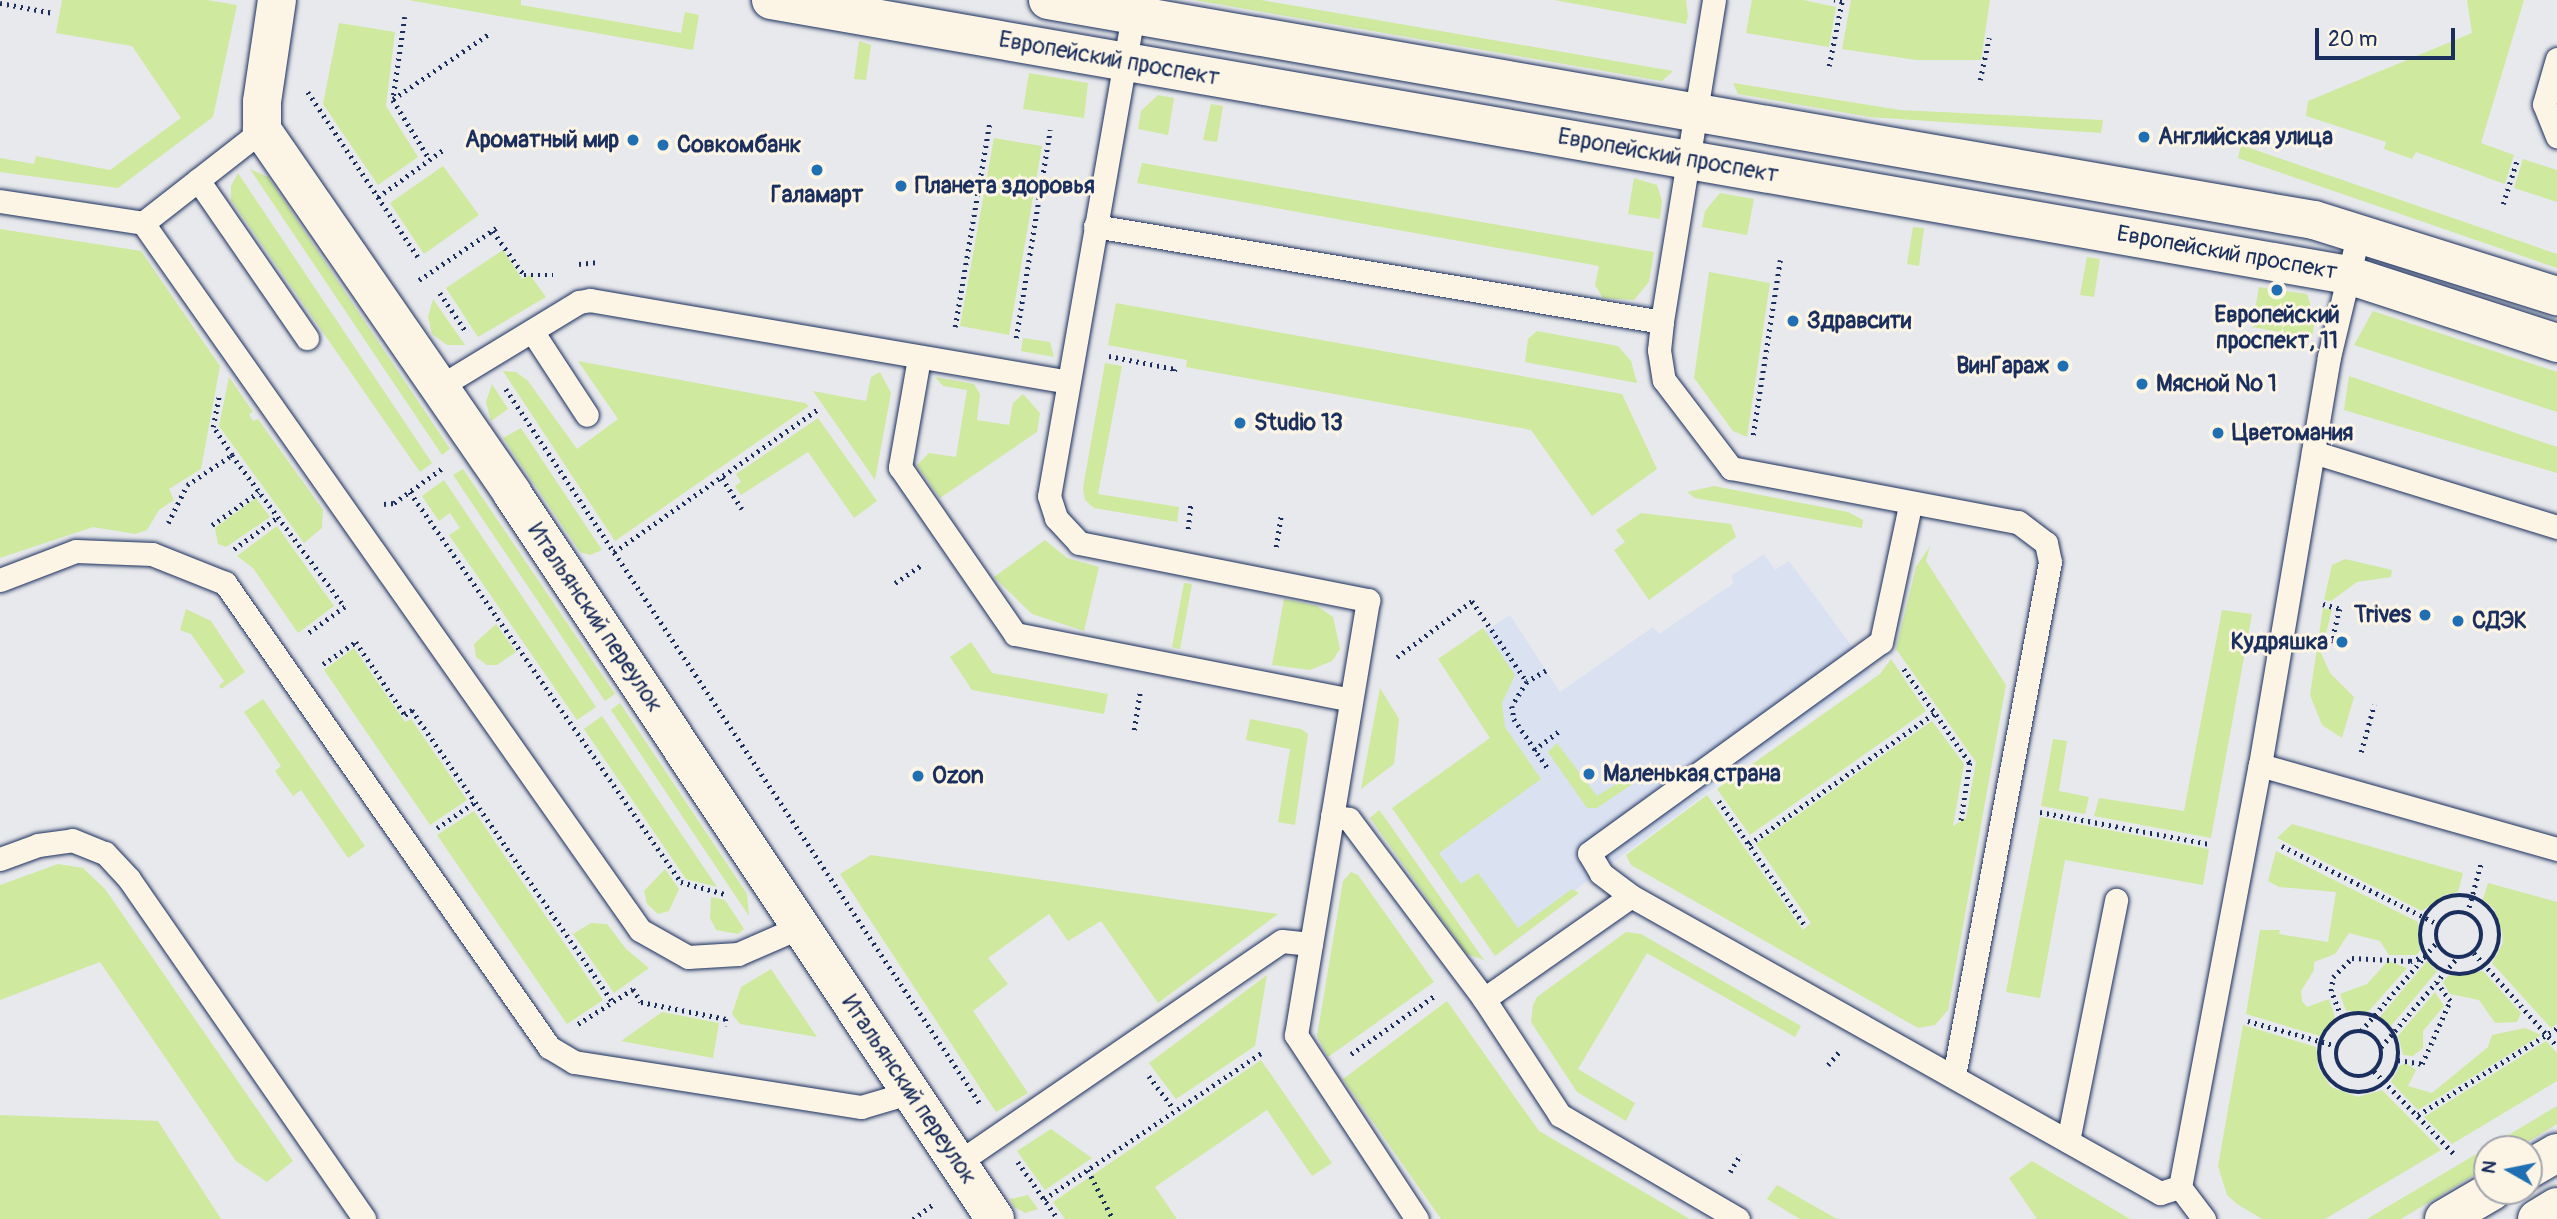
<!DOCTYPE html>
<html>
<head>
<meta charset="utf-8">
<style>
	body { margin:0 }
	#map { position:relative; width:2557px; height:1219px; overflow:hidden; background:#e8e9ec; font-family:Pangolin,sans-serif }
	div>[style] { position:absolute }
	.built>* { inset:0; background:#dae1f1 }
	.green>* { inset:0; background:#cfe99f }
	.path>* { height:4.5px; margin-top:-2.25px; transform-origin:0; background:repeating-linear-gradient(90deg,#1b2f5e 0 2px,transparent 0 7px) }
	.path>.ring { margin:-2.25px; padding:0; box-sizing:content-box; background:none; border:4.5px solid #1b2f5e; border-radius:50% }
	.roads { filter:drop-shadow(0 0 2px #1b2f5e) drop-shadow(0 0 2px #1b2f5e) }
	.lane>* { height:23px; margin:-11.5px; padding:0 11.5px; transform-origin:11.5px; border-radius:11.5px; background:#fcf5e5 }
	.street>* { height:38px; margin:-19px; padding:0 19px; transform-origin:19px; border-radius:19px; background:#fcf5e5 }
	.secondary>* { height:38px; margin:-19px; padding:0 19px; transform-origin:19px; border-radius:19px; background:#fcf5e5 }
	.dots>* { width:19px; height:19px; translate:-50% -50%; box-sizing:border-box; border:4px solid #fcf5e5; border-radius:50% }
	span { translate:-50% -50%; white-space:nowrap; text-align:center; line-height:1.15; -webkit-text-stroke:6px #fcf5e5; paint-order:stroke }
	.street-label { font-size:23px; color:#1b2f5e }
	.poi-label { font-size:23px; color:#1b2f5e; font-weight:700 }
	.left { translate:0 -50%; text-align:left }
	.right { translate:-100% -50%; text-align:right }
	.north { position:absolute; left:2473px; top:1135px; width:70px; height:70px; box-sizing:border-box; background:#fcf5e5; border:2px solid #a2a6af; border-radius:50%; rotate:279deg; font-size:19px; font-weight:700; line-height:28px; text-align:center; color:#1b2f5e }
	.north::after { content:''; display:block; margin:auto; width:24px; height:32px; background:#1f6fb2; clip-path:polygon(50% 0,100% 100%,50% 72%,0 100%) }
	.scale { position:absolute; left:2315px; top:28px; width:140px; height:32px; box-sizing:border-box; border:4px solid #1b2f5e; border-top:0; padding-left:9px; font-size:21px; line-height:24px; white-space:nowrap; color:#1b2f5e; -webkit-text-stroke:5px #fcf5e5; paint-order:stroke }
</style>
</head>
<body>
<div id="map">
	<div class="built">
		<i style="clip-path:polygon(1764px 554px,1775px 570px,1789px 561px,1871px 672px,1494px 950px,1395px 808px,1493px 739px,1440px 661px,1510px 615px,1560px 692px,1653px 627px,1659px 634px,1734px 583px,1731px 576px)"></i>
	</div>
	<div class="green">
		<i style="clip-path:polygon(62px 0,207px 0,237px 5px,213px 117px,118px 188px,0 172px,0 158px,34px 164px,36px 156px,110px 170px,181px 118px,132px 46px,56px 33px)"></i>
		<i style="clip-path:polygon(408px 0,521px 0,521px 5px,681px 33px,685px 12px,699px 15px,693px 50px)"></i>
		<i style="clip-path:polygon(1194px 0,1261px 0,1673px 71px,1662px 81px)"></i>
		<i style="clip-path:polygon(1554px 0,1686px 0,1688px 16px,1686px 24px)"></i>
		<i style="clip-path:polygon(1752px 0,1803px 0,1836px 7px,1829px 47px,1746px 33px)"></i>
		<i style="clip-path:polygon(1851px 0,1990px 0,1981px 60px,1916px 60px,1842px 49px)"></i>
		<i style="clip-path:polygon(2467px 0,2524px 0,2481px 143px,2514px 155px,2505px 184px,2416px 152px,2412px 159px,2384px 149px,2386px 142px,2306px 116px,2308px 101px,2472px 33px)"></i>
		<i style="clip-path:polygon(339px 23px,395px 32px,386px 106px,418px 157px,378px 185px,323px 104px)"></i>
		<i style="clip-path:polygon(859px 41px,871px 45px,866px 80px,854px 79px)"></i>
		<i style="clip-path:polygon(1029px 73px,1088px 83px,1084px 118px,1023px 109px)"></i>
		<i style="clip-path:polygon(1733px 83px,1900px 110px,2103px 120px,2101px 133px,1870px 117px,1738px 94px)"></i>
		<i style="clip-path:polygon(1158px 95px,1174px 98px,1168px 135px,1138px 129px,1141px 111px)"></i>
		<i style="clip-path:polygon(1211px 104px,1223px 106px,1217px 142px,1203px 140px)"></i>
		<i style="clip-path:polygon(994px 138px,1042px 146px,1009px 335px,960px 326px)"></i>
		<i style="clip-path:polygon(2241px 145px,2557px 254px,2557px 268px,2238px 158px)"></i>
		<i style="clip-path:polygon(2523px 159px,2557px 170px,2557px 202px,2514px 188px)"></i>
		<i style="clip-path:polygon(1142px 163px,1654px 252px,1649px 282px,1634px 300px,1603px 298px,1595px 285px,1599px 266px,1137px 183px)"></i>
		<i style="clip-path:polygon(443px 166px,479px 215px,424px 254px,390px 203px)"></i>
		<i style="clip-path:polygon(250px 169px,268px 177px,450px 449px,442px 455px)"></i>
		<i style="clip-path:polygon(238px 173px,432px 463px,420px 472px,231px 200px,231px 186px)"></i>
		<i style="clip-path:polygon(1634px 178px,1657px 185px,1662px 201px,1660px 219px,1628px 214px)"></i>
		<i style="clip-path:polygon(1720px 193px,1754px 199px,1747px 235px,1702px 227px,1705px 211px)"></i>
		<i style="clip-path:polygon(1913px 227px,1924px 228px,1919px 266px,1907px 264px)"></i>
		<i style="clip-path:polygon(0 229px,141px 251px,220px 366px,201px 469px,169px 489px,174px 500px,159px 510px,147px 530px,135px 534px,93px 527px,0 558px)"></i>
		<i style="clip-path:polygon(503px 250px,522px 279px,530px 275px,546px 297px,478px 337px,446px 288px)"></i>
		<i style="clip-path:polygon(2087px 257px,2100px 259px,2094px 297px,2080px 295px)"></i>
		<i style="clip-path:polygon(1709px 272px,1770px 283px,1747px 437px,1733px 431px,1694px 378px)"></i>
		<i style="clip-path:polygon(2259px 287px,2307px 294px,2315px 318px,2312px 338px,2252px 327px)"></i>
		<i style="clip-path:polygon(433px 299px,465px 345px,447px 345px,432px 334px,428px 317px)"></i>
		<i style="clip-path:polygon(1116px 303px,1622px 394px,1657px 469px,1592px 516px,1531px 430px,1186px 367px,1187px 360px,1108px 345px)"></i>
		<i style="clip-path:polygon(2373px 311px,2557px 372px,2557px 412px,2354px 345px)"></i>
		<i style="clip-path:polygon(1537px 331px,1618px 346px,1631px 361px,1637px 383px,1525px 362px,1528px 339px)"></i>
		<i style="clip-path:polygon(1023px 338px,1050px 342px,1054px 357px,1021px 351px)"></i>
		<i style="clip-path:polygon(578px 361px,805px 403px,809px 406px,615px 541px,503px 371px,516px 372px,528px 381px,577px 449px,618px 419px)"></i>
		<i style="clip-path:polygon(1105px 363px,1122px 366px,1098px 494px,1179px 507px,1177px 522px,1094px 508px,1085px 500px,1083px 488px)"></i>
		<i style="clip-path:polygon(880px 372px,891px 393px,875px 480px,813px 391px,866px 401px,871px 377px)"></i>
		<i style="clip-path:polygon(2349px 376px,2557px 447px,2557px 473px,2344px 410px)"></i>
		<i style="clip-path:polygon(229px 377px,253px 412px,249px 414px,253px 421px,258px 419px,323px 510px,322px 528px,304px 543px,219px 426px)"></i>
		<i style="clip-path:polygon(935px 377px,974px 384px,980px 394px,977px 420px,1009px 425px,1013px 403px,1023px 394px,1040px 413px,1037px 432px,940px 498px,917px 465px,929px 453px,956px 457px,967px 390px,943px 386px)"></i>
		<i style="clip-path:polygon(492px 384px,508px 409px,491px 421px,486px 402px)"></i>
		<i style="clip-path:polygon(818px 418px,877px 501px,854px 518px,808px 452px,741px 495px,735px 486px,741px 482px,736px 474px)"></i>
		<i style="clip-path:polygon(521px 428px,602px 550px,590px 555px,580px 552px,503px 438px)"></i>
		<i style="clip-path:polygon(463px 469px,615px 694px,605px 701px,453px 475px)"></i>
		<i style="clip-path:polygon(444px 480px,596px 707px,577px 720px,449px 535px,460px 528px,450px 513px,439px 521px,422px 496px)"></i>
		<i style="clip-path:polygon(1714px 486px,1848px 512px,1863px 520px,1862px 528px,1695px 498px,1687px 492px)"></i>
		<i style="clip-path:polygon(256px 498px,270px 517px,226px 547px,218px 544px,215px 528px)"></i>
		<i style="clip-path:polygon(1641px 513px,1731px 524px,1736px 537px,1649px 600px,1614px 550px,1625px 542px,1616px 530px)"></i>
		<i style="clip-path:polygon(277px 526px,334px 606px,298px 633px,253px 568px,237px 556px)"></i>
		<i style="clip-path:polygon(1045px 540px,1067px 558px,1099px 567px,1084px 631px,1032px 614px,994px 577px)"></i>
		<i style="clip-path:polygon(1930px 546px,1926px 561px,2006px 685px,1948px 1010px,1935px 1025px,1918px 1028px,1631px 865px,1626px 855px,1707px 795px,1803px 930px,1811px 923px,1756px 844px,1932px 721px,1964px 764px,1953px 826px,1966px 818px,1976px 762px,1896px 649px,1916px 567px)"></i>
		<i style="clip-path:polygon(2345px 559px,2392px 570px,2391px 577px,2357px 582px,2331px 601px,2324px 600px,2332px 565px)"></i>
		<i style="clip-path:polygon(1184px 583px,1192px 584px,1180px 649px,1172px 647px)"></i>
		<i style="clip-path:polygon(1284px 599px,1317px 606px,1333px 617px,1340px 649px,1332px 661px,1310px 670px,1272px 665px)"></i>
		<i style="clip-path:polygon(2323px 608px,2332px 610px,2321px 653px,2330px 673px,2354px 697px,2342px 738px,2322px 725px,2310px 695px)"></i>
		<i style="clip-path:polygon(186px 609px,211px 621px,245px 672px,221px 689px,219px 686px,224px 681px,191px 634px,180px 630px)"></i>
		<i style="clip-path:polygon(2222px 610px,2252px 614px,2211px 838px,2094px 816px,2099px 798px,2184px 811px)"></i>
		<i style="clip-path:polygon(496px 624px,516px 652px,497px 665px,487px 665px,476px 657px,474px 644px)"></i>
		<i style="clip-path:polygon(1483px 628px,1515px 675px,1502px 703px,1505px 727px,1541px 779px,1439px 853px,1461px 884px,1478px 873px,1518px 928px,1572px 889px,1579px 893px,1495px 956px,1392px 808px,1490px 738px,1438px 659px)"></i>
		<i style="clip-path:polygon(971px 642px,992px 673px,1108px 694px,1104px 714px,972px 690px,950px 657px)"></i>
		<i style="clip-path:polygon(354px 648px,405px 722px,411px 719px,467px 800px,430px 825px,324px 670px)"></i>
		<i style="clip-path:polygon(1891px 659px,1926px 711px,1750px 835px,1717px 789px,1880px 674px)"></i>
		<i style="clip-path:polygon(1380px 688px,1399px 719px,1394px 764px,1361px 789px)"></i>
		<i style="clip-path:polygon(263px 699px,365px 846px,348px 858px,301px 790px,293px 796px,275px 771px,281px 766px,244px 712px)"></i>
		<i style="clip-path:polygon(620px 703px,747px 894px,749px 916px,611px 710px)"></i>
		<i style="clip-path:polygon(602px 716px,717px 887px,686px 879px,584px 729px)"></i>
		<i style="clip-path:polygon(1250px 719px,1301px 729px,1308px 734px,1295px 825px,1278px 822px,1290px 749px,1246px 740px)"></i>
		<i style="clip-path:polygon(2053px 739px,2067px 741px,2059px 791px,2089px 797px,2085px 814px,2041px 806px)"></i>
		<i style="clip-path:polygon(1557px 743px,1597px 796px,1629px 776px,1634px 783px,1597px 808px,1587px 808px,1548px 752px)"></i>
		<i style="clip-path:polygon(1379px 810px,1383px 815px,1484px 960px,1467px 954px,1370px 818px)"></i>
		<i style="clip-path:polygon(474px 811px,603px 1000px,567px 1024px,437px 835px)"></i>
		<i style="clip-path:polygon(2040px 817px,2209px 849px,2203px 885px,2065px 860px,2040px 998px,2006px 992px)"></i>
		<i style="clip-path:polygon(2292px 824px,2463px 873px,2458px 892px,2444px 895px,2422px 911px,2277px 838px)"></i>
		<i style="clip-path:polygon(2276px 851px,2418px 922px,2420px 951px,2416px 955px,2389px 955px,2380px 941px,2349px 933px,2335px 954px,2314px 962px,2314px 970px,2301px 991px,2302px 1001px,2307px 1007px,2329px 999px,2335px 1017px,2320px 1036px,2246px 1014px,2260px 930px,2280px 930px,2279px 934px,2328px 942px,2336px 892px,2279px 887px,2268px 881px)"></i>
		<i style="clip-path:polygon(871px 855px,1278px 914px,1158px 1003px,1101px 921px,1068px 941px,1049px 914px,988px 958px,1008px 984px,973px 1011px,1028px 1093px,996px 1112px,840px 874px)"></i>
		<i style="clip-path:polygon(58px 864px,83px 868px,105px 889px,293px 1161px,267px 1182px,236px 1161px,100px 962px,0 1000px,0 885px)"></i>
		<i style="clip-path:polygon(665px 869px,679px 889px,669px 911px,658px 914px,647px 904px,644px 891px)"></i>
		<i style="clip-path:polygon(1351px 872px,1358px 875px,1434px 982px,1328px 1057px,1317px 1036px,1343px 881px)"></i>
		<i style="clip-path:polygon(2488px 883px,2557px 902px,2557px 1024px,2551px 1028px,2492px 963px,2503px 943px,2502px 931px,2494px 909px,2483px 899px)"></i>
		<i style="clip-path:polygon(711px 897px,725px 900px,744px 929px,738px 934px,716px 930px,710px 918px)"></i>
		<i style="clip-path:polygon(591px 923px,607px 924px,626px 949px,649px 968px,614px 993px,573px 934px)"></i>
		<i style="clip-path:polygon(1626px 932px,1641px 934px,1801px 1026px,1795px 1037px,1647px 953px,1578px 1069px,1635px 1103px,1626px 1121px,1577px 1092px,1531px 1022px,1533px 1005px,1537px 997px)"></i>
		<i style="clip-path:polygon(2388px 961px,2407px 968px,2368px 1012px,2346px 1011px,2340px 994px,2367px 984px)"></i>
		<i style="clip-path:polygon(2427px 961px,2437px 971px,2391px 1026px,2380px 1017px)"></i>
		<i style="clip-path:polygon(771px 969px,817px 1037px,740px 1024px,732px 1014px,741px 987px)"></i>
		<i style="clip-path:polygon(2483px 971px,2521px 1013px,2517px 1022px,2495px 1023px,2479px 1000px,2450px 994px,2443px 982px,2448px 976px)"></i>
		<i style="clip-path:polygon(1267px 975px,1255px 1046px,1176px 1099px,1149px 1063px)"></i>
		<i style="clip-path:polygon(2435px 992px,2444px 1006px,2423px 1031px,2423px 1048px,2413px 1056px,2403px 1055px,2398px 1036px)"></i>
		<i style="clip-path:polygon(1447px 1001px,1539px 1131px,1690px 1219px,1441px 1219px,1343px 1079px)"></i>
		<i style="clip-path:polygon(662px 1012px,719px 1023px,713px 1058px,621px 1041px)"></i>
		<i style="clip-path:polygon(2243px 1025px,2316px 1047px,2318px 1067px,2331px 1087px,2358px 1097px,2382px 1090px,2441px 1150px,2325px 1219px,2262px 1219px,2237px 1204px,2227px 1195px,2218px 1166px)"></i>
		<i style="clip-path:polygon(2525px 1028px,2541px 1035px,2418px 1110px,2391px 1082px,2400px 1065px,2407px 1064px,2416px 1070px,2408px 1086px,2432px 1093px,2488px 1047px,2492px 1035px)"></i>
		<i style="clip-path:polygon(2546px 1041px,2557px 1053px,2557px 1081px,2452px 1144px,2424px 1117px)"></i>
		<i style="clip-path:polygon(1261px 1060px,1332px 1163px,1312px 1176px,1267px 1110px,1155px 1187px,1177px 1219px,1065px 1219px,1053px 1202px)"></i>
		<i style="clip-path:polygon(2557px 1106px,2557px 1124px,2516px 1149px,2487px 1149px,2487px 1167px,2401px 1219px,2367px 1219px)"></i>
		<i style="clip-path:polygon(0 1115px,158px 1121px,221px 1219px,0 1219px)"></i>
		<i style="clip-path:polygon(1051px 1129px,1092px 1158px,1045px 1190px,1017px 1151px)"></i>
		<i style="clip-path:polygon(2032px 1161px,2130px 1219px,2037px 1219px,2009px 1178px)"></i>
		<i style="clip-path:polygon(1777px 1185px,1837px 1219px,1800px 1219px,1767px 1199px)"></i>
		<i style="clip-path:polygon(1028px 1195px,1038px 1209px,1025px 1213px,1014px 1207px,1010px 1199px)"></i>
	</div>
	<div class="path">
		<i style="left:0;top:3px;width:54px;rotate:10.7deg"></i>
		<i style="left:405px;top:17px;width:84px;rotate:98.2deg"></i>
		<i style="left:393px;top:100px;width:70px;rotate:58.3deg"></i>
		<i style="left:1829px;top:66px;width:66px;rotate:-78.7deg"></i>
		<i style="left:1842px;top:1px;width:8px;rotate:-173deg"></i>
		<i style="left:1980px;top:80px;width:43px;rotate:-77.9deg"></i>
		<i style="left:308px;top:92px;width:198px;rotate:56.3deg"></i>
		<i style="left:393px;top:99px;width:117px;rotate:-34.2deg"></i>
		<i style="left:378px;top:197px;width:80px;rotate:-35.9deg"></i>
		<i style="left:2503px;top:204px;width:49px;rotate:-72.3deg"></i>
		<i style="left:493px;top:231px;width:54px;rotate:54.8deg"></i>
		<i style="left:524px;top:275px;width:29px"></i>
		<i style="left:579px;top:264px;width:18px;rotate:-6deg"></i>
		<i style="left:419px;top:280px;width:93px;rotate:-34deg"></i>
		<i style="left:440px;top:293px;width:45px;rotate:56deg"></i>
		<i style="left:955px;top:327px;width:209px;rotate:-80.4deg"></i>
		<i style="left:1016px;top:338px;width:211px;rotate:-80.7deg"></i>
		<i style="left:1109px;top:356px;width:67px;rotate:11.1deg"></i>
		<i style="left:1175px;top:369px;width:5px;rotate:101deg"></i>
		<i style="left:506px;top:389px;width:859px;rotate:56.44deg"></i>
		<i style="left:1753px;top:435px;width:177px;rotate:-81.2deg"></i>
		<i style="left:232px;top:455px;width:189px;rotate:53.4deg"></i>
		<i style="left:345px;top:607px;width:48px;rotate:144.3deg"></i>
		<i style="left:722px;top:478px;width:37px;rotate:57deg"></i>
		<i style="left:410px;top:492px;width:475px;rotate:55.2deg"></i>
		<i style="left:681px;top:882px;width:46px;rotate:15.3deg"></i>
		<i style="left:384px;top:504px;width:10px;rotate:-6deg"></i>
		<i style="left:394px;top:503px;width:62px;rotate:-35.8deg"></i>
		<i style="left:168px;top:523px;width:42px;rotate:-63.4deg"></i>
		<i style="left:187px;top:485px;width:54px;rotate:-33.7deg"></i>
		<i style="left:232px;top:455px;width:34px;rotate:-124deg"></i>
		<i style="left:213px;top:427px;width:32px;rotate:-79deg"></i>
		<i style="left:212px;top:525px;width:57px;rotate:-35.1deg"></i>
		<i style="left:1188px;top:529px;width:27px;rotate:-84deg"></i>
		<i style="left:1276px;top:547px;width:31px;rotate:-81deg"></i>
		<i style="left:234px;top:549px;width:54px;rotate:-36deg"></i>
		<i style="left:614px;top:552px;width:249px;rotate:-35deg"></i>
		<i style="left:895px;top:583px;width:34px;rotate:-34deg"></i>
		<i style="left:2323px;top:604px;width:18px;rotate:16deg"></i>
		<i style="left:2340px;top:609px;width:32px;rotate:104deg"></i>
		<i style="left:2332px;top:640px;width:4px;rotate:14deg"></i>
		<i style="left:1397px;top:657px;width:94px;rotate:-36.7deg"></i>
		<i style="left:1472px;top:601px;width:98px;rotate:55.8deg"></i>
		<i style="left:323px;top:664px;width:40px;rotate:-34deg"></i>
		<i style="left:356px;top:642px;width:88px;rotate:56.1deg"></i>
		<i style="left:405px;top:715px;width:9px;rotate:-36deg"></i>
		<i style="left:412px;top:710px;width:354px;rotate:55.5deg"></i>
		<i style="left:1904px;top:669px;width:115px;rotate:54.9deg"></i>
		<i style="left:1970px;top:763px;width:60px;rotate:98.7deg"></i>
		<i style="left:1546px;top:671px;width:22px;rotate:150deg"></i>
		<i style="left:1527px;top:682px;width:28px;rotate:122deg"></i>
		<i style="left:1512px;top:706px;width:13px;rotate:81deg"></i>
		<i style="left:1514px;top:719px;width:62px;rotate:55.5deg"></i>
		<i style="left:1134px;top:730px;width:37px;rotate:-81deg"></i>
		<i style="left:1534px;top:750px;width:34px;rotate:-37deg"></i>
		<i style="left:2361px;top:752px;width:49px;rotate:-74.5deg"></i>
		<i style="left:1719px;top:801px;width:153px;rotate:55.4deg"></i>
		<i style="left:2040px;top:812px;width:173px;rotate:10.7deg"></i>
		<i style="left:437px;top:828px;width:46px;rotate:-34.4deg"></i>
		<i style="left:1749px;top:844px;width:228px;rotate:-35.2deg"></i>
		<i style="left:2282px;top:846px;width:174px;rotate:26.6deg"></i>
		<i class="ring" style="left:2420px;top:895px;width:75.5px;height:75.5px"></i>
		<i class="ring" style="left:2436px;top:912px;width:41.5px;height:41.5px"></i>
		<i style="left:2467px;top:914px;width:53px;rotate:-74.6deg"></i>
		<i style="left:2474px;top:953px;width:125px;rotate:48.3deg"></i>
		<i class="ring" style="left:2319px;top:1013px;width:75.5px;height:75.5px"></i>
		<i style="left:2341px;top:1017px;width:28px;rotate:-111deg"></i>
		<i style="left:2331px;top:991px;width:14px;rotate:-82deg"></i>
		<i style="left:2333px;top:977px;width:27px;rotate:-45deg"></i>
		<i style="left:2352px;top:958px;width:58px;rotate:3deg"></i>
		<i style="left:2410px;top:961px;width:17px;rotate:-17deg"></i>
		<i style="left:2248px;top:1021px;width:92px;rotate:15.7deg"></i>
		<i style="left:578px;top:1024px;width:65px;rotate:-32.5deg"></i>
		<i style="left:633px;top:989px;width:15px;rotate:58deg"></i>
		<i style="left:641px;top:1002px;width:87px;rotate:11.3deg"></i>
		<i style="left:726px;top:1019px;width:7px;rotate:98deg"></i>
		<i style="left:2361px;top:1031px;width:117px;rotate:-49.5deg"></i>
		<i class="ring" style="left:2336px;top:1031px;width:41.5px;height:41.5px"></i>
		<i style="left:2381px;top:1047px;width:117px;rotate:-49.5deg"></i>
		<i style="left:1351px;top:1054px;width:103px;rotate:-34.8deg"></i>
		<i style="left:2398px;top:1060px;width:24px;rotate:9deg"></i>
		<i style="left:2422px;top:1064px;width:69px;rotate:-66deg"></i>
		<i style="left:2450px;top:1001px;width:22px;rotate:-126deg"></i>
		<i style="left:1828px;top:1065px;width:17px;rotate:-50deg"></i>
		<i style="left:2374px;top:1071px;width:117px;rotate:46deg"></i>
		<i style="left:1149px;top:1076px;width:40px;rotate:53deg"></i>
		<i style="left:2418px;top:1115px;width:164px;rotate:-32deg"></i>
		<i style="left:1018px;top:1162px;width:70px;rotate:54.9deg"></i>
		<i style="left:1088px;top:1170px;width:55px;rotate:63deg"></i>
		<i style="left:1730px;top:1172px;width:21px;rotate:-59deg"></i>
		<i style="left:1044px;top:1199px;width:264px;rotate:-33.9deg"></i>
		<i style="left:913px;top:1219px;width:24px;rotate:-36deg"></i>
	</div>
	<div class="roads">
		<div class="lane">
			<i style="left:1714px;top:0;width:326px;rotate:99.2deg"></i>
			<i style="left:1662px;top:322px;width:28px;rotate:96deg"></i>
			<i style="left:1659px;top:350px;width:30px;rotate:81deg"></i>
			<i style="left:1664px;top:380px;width:111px;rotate:52.7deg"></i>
			<i style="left:1731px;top:468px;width:292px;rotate:10.7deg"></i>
			<i style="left:2018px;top:522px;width:35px;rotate:37deg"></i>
			<i style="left:2046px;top:543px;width:19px;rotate:78deg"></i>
			<i style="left:2050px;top:562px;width:523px;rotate:100.58deg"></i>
			<i style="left:1133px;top:15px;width:488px;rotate:99.9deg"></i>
			<i style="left:1049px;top:496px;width:23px;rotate:72deg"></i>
			<i style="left:1056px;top:518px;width:34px;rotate:47deg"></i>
			<i style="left:1079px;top:543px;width:295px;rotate:11.2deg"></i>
			<i style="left:1368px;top:600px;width:441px;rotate:99.4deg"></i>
			<i style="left:1296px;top:1035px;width:220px;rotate:56.7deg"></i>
			<i style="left:2557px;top:59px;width:47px;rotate:106.1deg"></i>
			<i style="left:2544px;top:104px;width:35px;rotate:68deg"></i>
			<i style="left:198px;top:180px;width:192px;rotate:55.4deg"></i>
			<i style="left:0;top:201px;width:145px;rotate:8.7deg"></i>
			<i style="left:143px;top:223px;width:864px;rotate:54.89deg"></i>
			<i style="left:640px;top:930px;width:55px;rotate:29.4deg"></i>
			<i style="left:688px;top:957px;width:50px;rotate:-3.4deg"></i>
			<i style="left:738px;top:954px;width:68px;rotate:-23.5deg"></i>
			<i style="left:143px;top:223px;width:151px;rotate:-38deg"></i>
			<i style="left:1095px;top:226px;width:575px;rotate:9.61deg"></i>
			<i style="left:2359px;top:232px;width:129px;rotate:103.5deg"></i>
			<i style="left:2329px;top:357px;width:414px;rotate:99.6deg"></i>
			<i style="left:2260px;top:765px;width:309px;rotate:15.8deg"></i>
			<i style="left:532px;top:331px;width:100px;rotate:56.8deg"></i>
			<i style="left:919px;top:358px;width:111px;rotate:99.9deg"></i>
			<i style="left:900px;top:467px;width:203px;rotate:55.4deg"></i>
			<i style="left:1015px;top:634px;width:342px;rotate:11.1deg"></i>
			<i style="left:439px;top:387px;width:164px;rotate:-31.3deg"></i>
			<i style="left:579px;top:302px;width:11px;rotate:-10deg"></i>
			<i style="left:590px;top:300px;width:483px;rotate:9.7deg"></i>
			<i style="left:2313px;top:452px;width:255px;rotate:17.1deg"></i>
			<i style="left:0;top:580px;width:81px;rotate:-20.9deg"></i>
			<i style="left:76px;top:551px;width:76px;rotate:2.3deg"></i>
			<i style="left:152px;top:554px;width:79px;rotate:21.7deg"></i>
			<i style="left:225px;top:583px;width:566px;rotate:55.07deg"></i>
			<i style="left:549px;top:1047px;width:29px;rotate:31deg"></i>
			<i style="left:574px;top:1062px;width:291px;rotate:8.9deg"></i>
			<i style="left:861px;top:1107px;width:53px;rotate:-16.4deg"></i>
			<i style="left:1332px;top:816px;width:17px;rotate:10deg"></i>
			<i style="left:1349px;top:819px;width:225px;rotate:53.1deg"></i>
			<i style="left:1484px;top:999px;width:139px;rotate:56.8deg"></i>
			<i style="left:1560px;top:1115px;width:206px;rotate:30.3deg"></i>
			<i style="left:0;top:859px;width:40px;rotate:-20.2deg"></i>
			<i style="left:38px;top:845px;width:34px;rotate:-8deg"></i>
			<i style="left:72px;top:840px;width:35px;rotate:22deg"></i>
			<i style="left:105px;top:853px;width:35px;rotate:47deg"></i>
			<i style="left:129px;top:879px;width:413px;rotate:55.3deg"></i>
			<i style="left:1631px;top:896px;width:38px;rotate:-143deg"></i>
			<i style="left:1601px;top:873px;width:23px;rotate:-121deg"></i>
			<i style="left:1589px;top:853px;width:360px;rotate:-35.9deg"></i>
			<i style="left:1881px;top:642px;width:140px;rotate:-78deg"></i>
			<i style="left:1484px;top:999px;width:179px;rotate:-35deg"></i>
			<i style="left:1631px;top:896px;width:607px;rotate:29.31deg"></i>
			<i style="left:2160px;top:1193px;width:21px;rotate:-17deg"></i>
			<i style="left:2068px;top:1141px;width:246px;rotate:-78.7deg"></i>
			<i style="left:959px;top:1162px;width:391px;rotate:-34.4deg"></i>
			<i style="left:1282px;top:941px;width:29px;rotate:6deg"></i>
			<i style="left:2204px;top:1219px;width:40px;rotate:-127deg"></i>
			<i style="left:2180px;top:1187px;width:430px;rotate:-79.3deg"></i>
		</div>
		<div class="street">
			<i style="left:277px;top:0;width:103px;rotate:98.4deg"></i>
			<i style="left:262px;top:102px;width:28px;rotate:90deg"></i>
			<i style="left:262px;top:130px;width:441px;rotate:55.4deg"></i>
			<i style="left:512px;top:493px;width:872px;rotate:56.36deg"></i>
			<i style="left:2529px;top:1169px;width:32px;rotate:-30deg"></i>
			<i style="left:2444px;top:1219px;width:56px;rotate:-30.3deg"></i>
			<i style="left:2537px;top:1219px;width:23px;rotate:-31deg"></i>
		</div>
		<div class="secondary">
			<i style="left:771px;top:0;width:1601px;rotate:9.89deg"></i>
			<i style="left:2348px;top:275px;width:220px;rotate:18deg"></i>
			<i style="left:1048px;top:0;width:1285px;rotate:9.86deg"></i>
			<i style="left:2314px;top:220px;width:255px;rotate:17.4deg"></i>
		</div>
	</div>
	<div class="dots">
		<i style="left:2144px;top:137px;background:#1f6fb2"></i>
		<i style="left:633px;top:140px;background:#1f6fb2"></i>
		<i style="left:663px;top:145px;background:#1f6fb2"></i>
		<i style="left:817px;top:170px;background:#1f6fb2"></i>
		<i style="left:901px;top:186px;background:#1f6fb2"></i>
		<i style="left:2277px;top:290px;background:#1f6fb2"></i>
		<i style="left:1793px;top:321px;background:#1f6fb2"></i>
		<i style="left:2063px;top:366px;background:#1f6fb2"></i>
		<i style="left:2142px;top:384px;background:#1f6fb2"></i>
		<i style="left:1240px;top:423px;background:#1f6fb2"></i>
		<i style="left:2218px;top:433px;background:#1f6fb2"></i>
		<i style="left:2425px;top:615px;background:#1f6fb2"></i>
		<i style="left:2458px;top:621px;background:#1f6fb2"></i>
		<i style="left:2342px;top:642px;background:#1f6fb2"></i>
		<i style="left:1589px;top:774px;background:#1f6fb2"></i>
		<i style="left:918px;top:776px;background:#1f6fb2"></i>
	</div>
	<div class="street-label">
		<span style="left:1109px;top:59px;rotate:10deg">Европейский проспект</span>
		<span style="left:1668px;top:156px;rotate:10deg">Европейский проспект</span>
		<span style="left:2227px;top:253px;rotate:10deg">Европейский проспект</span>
		<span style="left:595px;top:618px;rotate:56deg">Итальянский переулок</span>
		<span style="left:909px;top:1090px;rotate:56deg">Итальянский переулок</span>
	</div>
	<div class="poi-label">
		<span class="left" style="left:2158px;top:137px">Английская улица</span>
		<span class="right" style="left:619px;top:140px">Ароматный мир</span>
		<span class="left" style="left:677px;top:145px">Совкомбанк</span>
		<span class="left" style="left:915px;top:186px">Планета здоровья</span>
		<span style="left:817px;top:195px">Галамарт</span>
		<span style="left:2277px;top:328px">Европейский<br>проспект, 11</span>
		<span class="left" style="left:1807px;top:321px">Здравсити</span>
		<span class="right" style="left:2049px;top:366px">ВинГараж</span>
		<span class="left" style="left:2156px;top:384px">Мясной № 1</span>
		<span class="left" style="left:1254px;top:423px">Studio 13</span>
		<span class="left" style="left:2232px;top:433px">Цветомания</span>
		<span class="right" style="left:2411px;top:615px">Trives</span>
		<span class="left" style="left:2472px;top:621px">СДЭК</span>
		<span class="right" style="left:2328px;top:642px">Кудряшка</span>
		<span class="left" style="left:1603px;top:774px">Маленькая страна</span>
		<span class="left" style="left:932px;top:776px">Ozon</span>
	</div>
	<div class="north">N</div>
	<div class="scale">20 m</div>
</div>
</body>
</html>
